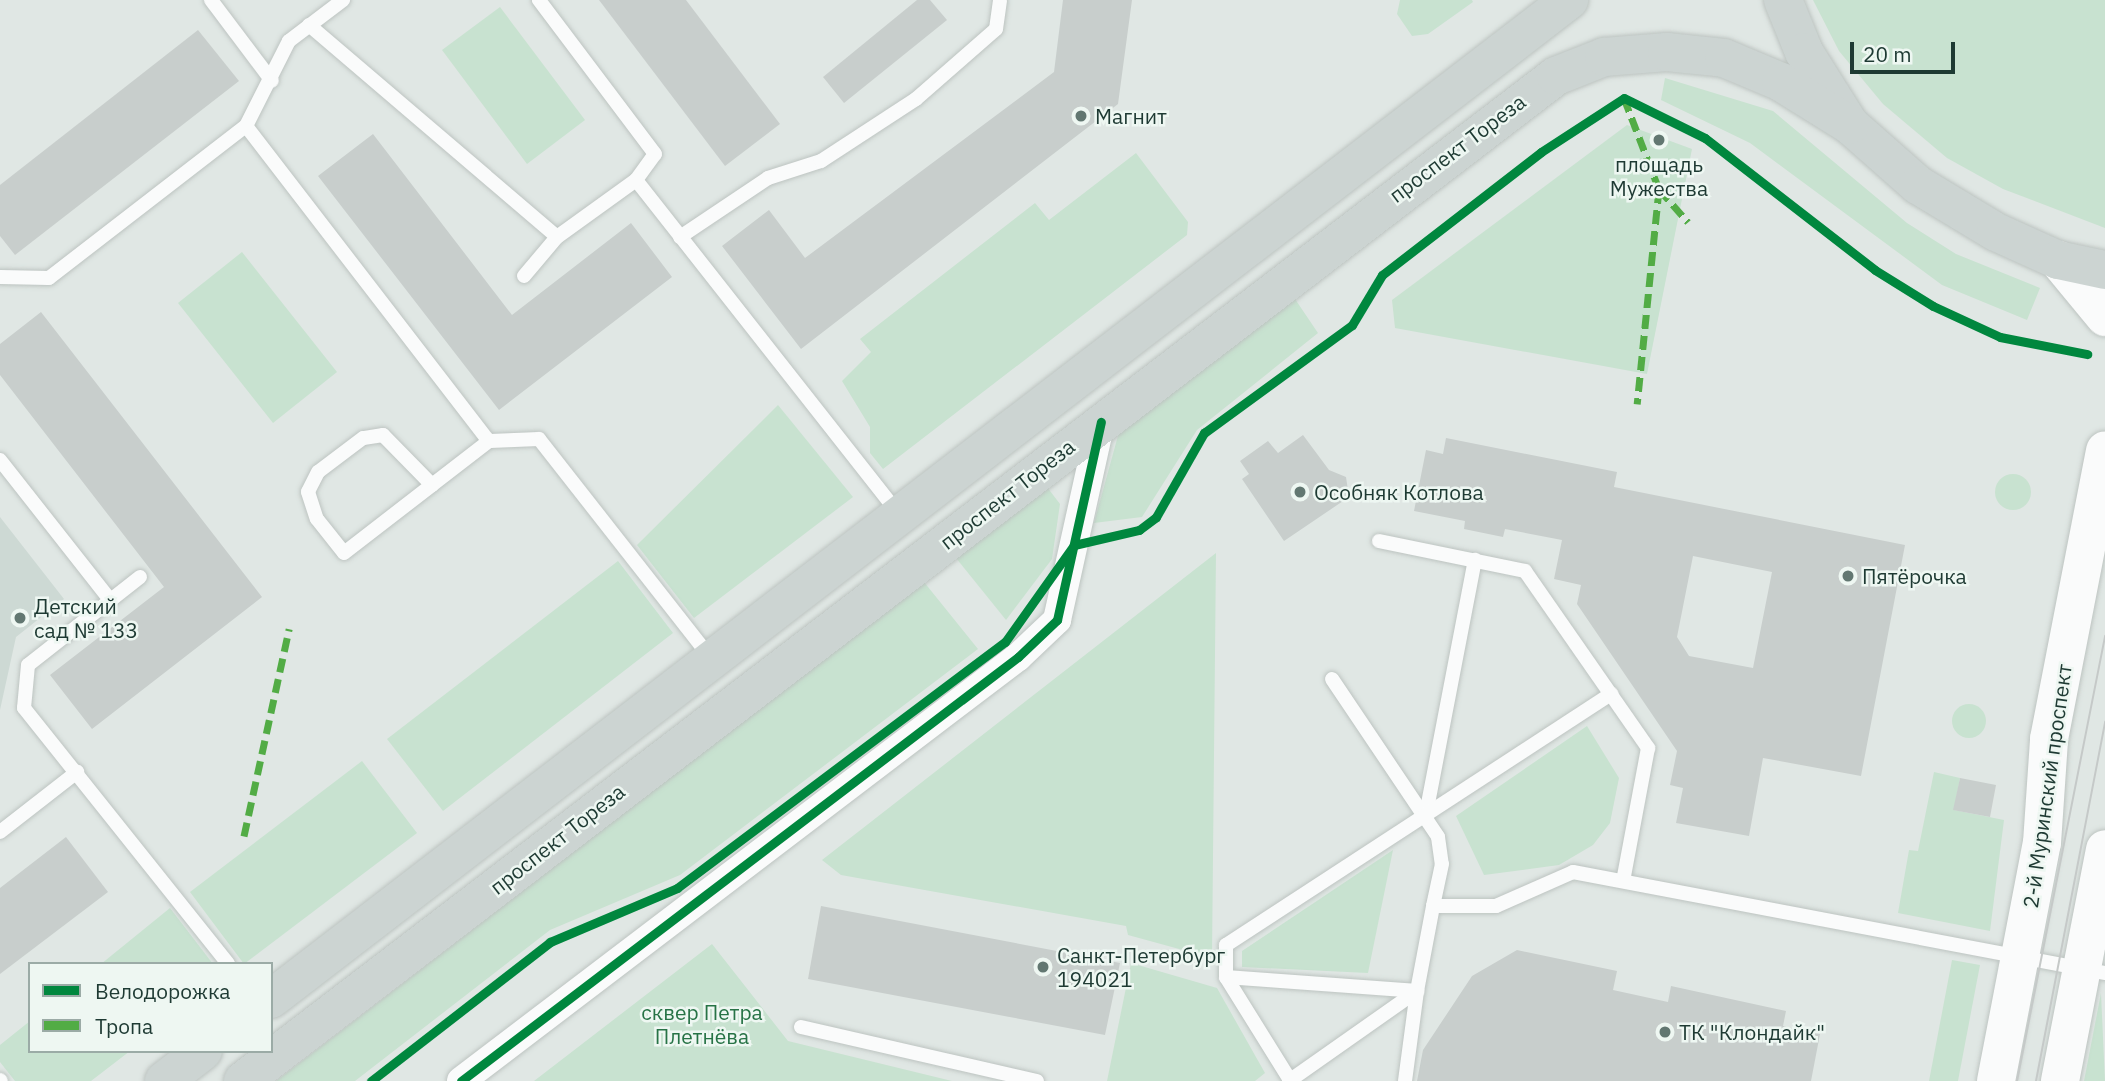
<!DOCTYPE html>
<html>
<head>
<meta charset="utf-8">
<style>
	body { margin:0 }
	#map { position:relative; width:2105px; height:1081px; overflow:hidden; background:#e0e7e4; font-family:"IBM Plex Sans",sans-serif }
	div>[style] { position:absolute }
	.built>* { inset:0; background:#cdd9d4 }
	.green>* { inset:0; background:#c8e2d0 }
	.round { border-radius:50% }
	.building>* { inset:0; background:#c8cecc }
	.roads { filter:drop-shadow(0 0 2px #bdc4c1) drop-shadow(0 0 2px #bdc4c1) }
	.lane>* { height:14px; margin:-7px; padding:0 7px; transform-origin:7px; border-radius:7px; background:#fafbfb }
	.street>* { height:28px; margin:-14px; padding:0 14px; transform-origin:14px; border-radius:14px; background:#fafbfb }
	.secondary>* { height:38px; margin:-19px; padding:0 19px; transform-origin:19px; border-radius:19px; background:#fafbfb }
	.primary>* { height:38px; margin:-19px; padding:0 19px; transform-origin:19px; border-radius:19px; background:#ccd4d2 }
	.tram>* { height:2px; margin:-1px; padding:0 1px; transform-origin:1px; border-radius:1px; background:#c5c9c8 }
	.quiet>* { height:7px; margin-top:-3.5px; transform-origin:0; background:repeating-linear-gradient(90deg,#52ac45 0 14px,transparent 0 21px) }
	.cycleway>* { height:9px; margin:-4.5px; padding:0 4.5px; transform-origin:4.5px; border-radius:4.5px; background:#00873e }
	.dots>* { width:19px; height:19px; translate:-50% -50%; box-sizing:border-box; border:4px solid #eef7f2; border-radius:50% }
	span { translate:-50% -50%; white-space:nowrap; text-align:center; line-height:1.15; -webkit-text-stroke:5px #eef7f2; paint-order:stroke }
	.poi-label { font-size:21px; color:#1e3a33 }
	.left { translate:0 -50%; text-align:left }
	.street-label { font-size:21px; color:#1e3a33 }
	.park-label { font-size:21px; color:#277346 }
	.legend { position:absolute; left:28px; top:962px; width:245px; height:91px; box-sizing:border-box; background:#eef7f2; border:2px solid #9baba6; margin:0; padding:9px 12px; list-style:none; font-size:21px; color:#1e3a33 }
	.legend li { display:flex; align-items:center; gap:14px; height:35px }
	.legend b { width:35px; border:2px solid #9baba6 }
	.scale { position:absolute; left:1850px; top:42px; width:105px; height:32px; box-sizing:border-box; border:4px solid #1e3a33; border-top:0; padding-left:9px; font-size:21px; line-height:24px; white-space:nowrap; color:#1e3a33; -webkit-text-stroke:5px #eef7f2; paint-order:stroke }
</style>
</head>
<body>
<div id="map">
	<div class="built">
		<i style="clip-path:polygon(0 517px,64px 599px,16px 637px,0 710px)"></i>
	</div>
	<div class="green">
		<i style="clip-path:polygon(1400px 0,1472px 0,1473px 2px,1428px 34px,1412px 36px,1397px 14px)"></i>
		<i style="clip-path:polygon(1813px 0,2105px 0,2105px 228px,2003px 189px,1947px 158px,1883px 104px,1839px 51px)"></i>
		<i style="clip-path:polygon(500px 7px,585px 120px,527px 164px,442px 50px)"></i>
		<i style="clip-path:polygon(1665px 78px,1773px 111px,1907px 223px,1956px 254px,2040px 288px,2027px 320px,1942px 285px,1750px 143px,1661px 100px)"></i>
		<i style="clip-path:polygon(1627px 125px,1692px 149px,1647px 374px,1395px 328px,1392px 300px)"></i>
		<i style="clip-path:polygon(1136px 153px,1188px 222px,1187px 235px,883px 469px,870px 453px,870px 427px,842px 381px,871px 352px,860px 339px,1035px 203px,1049px 220px)"></i>
		<i style="clip-path:polygon(242px 252px,337px 372px,273px 423px,178px 303px)"></i>
		<i style="clip-path:polygon(1293px 296px,1318px 333px,1197px 430px,1142px 517px,1094px 523px,1119px 432px)"></i>
		<i style="clip-path:polygon(778px 405px,853px 497px,694px 618px,637px 545px)"></i>
		<i class="round" style="left:1995px;top:474px;width:36px;height:36px"></i>
		<i style="clip-path:polygon(1047px 487px,1060px 504px,1052px 559px,1006px 620px,956px 558px)"></i>
		<i style="clip-path:polygon(1216px 553px,1212px 958px,1128px 935px,1126px 926px,841px 875px,822px 860px)"></i>
		<i style="clip-path:polygon(618px 561px,673px 633px,443px 811px,387px 739px)"></i>
		<i style="clip-path:polygon(924px 582px,978px 649px,680px 875px,550px 930px,355px 1081px,276px 1081px)"></i>
		<i class="round" style="left:1952px;top:704px;width:34px;height:34px"></i>
		<i style="clip-path:polygon(1587px 726px,1619px 778px,1610px 823px,1593px 845px,1559px 865px,1484px 875px,1456px 816px)"></i>
		<i style="clip-path:polygon(362px 761px,417px 833px,244px 964px,190px 892px)"></i>
		<i style="clip-path:polygon(1934px 772px,1960px 778px,1954px 810px,2004px 820px,1990px 931px,1898px 913px,1909px 850px,1918px 851px)"></i>
		<i style="clip-path:polygon(1393px 850px,1368px 973px,1242px 967px,1242px 951px)"></i>
		<i style="clip-path:polygon(170px 908px,213px 964px,101px 964px)"></i>
		<i style="clip-path:polygon(712px 944px,788px 1041px,952px 1081px,534px 1081px)"></i>
		<i style="clip-path:polygon(1952px 960px,1980px 965px,1958px 1081px,1929px 1081px)"></i>
		<i style="clip-path:polygon(1131px 963px,1217px 988px,1265px 1073px,1255px 1081px,1107px 1081px)"></i>
		<i style="clip-path:polygon(2101px 993px,2105px 1081px,2084px 1081px)"></i>
		<i style="clip-path:polygon(30px 1021px,30px 1051px,130px 1051px,91px 1081px,15px 1081px,0 1062px,0 1045px)"></i>
	</div>
	<div class="building">
		<i style="clip-path:polygon(599px 0,686px 0,780px 124px,725px 166px)"></i>
		<i style="clip-path:polygon(917px 0,930px 0,947px 20px,844px 103px,823px 77px)"></i>
		<i style="clip-path:polygon(1063px 0,1132px 0,1118px 104px,801px 349px,722px 246px,769px 210px,805px 258px,1054px 72px)"></i>
		<i style="clip-path:polygon(198px 30px,239px 81px,15px 255px,0 236px,0 185px)"></i>
		<i style="clip-path:polygon(373px 134px,512px 315px,631px 223px,672px 277px,499px 410px,318px 176px)"></i>
		<i style="clip-path:polygon(41px 312px,262px 597px,92px 729px,50px 675px,164px 587px,0 375px,0 344px)"></i>
		<i style="clip-path:polygon(1303px 435px,1329px 470px,1346px 477px,1349px 497px,1284px 541px,1242px 479px,1249px 474px,1240px 461px,1268px 441px,1278px 453px)"></i>
		<i style="clip-path:polygon(evenodd,1446px 438px,1617px 472px,1614px 487px,1905px 545px,1861px 776px,1763px 758px,1749px 836px,1676px 823px,1683px 788px,1670px 785px,1677px 751px,1577px 604px,1581px 585px,1554px 579px,1562px 540px,1505px 529px,1503px 537px,1464px 529px,1465px 521px,1414px 511px,1426px 450px,1443px 454px,1446px 438px,1693px 556px,1772px 572px,1753px 668px,1689px 656px,1677px 637px,1693px 556px)"></i>
		<i style="clip-path:polygon(1960px 778px,1996px 785px,1990px 817px,1953px 810px)"></i>
		<i style="clip-path:polygon(66px 837px,108px 892px,0 974px,0 888px)"></i>
		<i style="clip-path:polygon(821px 906px,1120px 963px,1105px 1035px,808px 979px)"></i>
		<i style="clip-path:polygon(1517px 950px,1617px 971px,1613px 990px,1668px 1002px,1671px 986px,1786px 1011px,1783px 1026px,1820px 1034px,1811px 1081px,1417px 1081px,1423px 1050px,1472px 976px)"></i>
	</div>
	<div class="roads">
		<div class="lane">
			<i style="left:211px;top:0;width:101px;rotate:53deg"></i>
			<i style="left:309px;top:25px;width:326px;rotate:40.5deg"></i>
			<i style="left:246px;top:126px;width:398px;rotate:52.4deg"></i>
			<i style="left:489px;top:441px;width:50px;rotate:-2.3deg"></i>
			<i style="left:539px;top:439px;width:278px;rotate:51.9deg"></i>
			<i style="left:636px;top:180px;width:425px;rotate:51.8deg"></i>
			<i style="left:680px;top:237px;width:106px;rotate:-33.8deg"></i>
			<i style="left:768px;top:178px;width:56px;rotate:-17.8deg"></i>
			<i style="left:821px;top:161px;width:113px;rotate:-33.1deg"></i>
			<i style="left:916px;top:99px;width:106px;rotate:-41.2deg"></i>
			<i style="left:996px;top:29px;width:29px;rotate:-82deg"></i>
			<i style="left:524px;top:276px;width:51px;rotate:-49.8deg"></i>
			<i style="left:557px;top:237px;width:97px;rotate:-35.8deg"></i>
			<i style="left:636px;top:180px;width:32px;rotate:-54deg"></i>
			<i style="left:655px;top:154px;width:193px;rotate:-127deg"></i>
			<i style="left:0;top:277px;width:49px;rotate:1.2deg"></i>
			<i style="left:49px;top:278px;width:249px;rotate:-37.7deg"></i>
			<i style="left:246px;top:126px;width:95px;rotate:-63.2deg"></i>
			<i style="left:289px;top:41px;width:68px;rotate:-37.2deg"></i>
			<i style="left:0;top:460px;width:178px;rotate:51.8deg"></i>
			<i style="left:432px;top:485px;width:70px;rotate:-134.4deg"></i>
			<i style="left:383px;top:435px;width:20px;rotate:171deg"></i>
			<i style="left:363px;top:438px;width:56px;rotate:142.9deg"></i>
			<i style="left:318px;top:472px;width:22px;rotate:117deg"></i>
			<i style="left:308px;top:492px;width:28px;rotate:72deg"></i>
			<i style="left:317px;top:519px;width:43px;rotate:51.5deg"></i>
			<i style="left:344px;top:553px;width:111px;rotate:-37.7deg"></i>
			<i style="left:432px;top:485px;width:72px;rotate:-37.7deg"></i>
			<i style="left:1379px;top:541px;width:149px;rotate:11.6deg"></i>
			<i style="left:1525px;top:571px;width:216px;rotate:55.2deg"></i>
			<i style="left:1648px;top:748px;width:135px;rotate:100.6deg"></i>
			<i style="left:140px;top:577px;width:142px;rotate:141.8deg"></i>
			<i style="left:28px;top:665px;width:43px;rotate:95.3deg"></i>
			<i style="left:24px;top:708px;width:327px;rotate:51.4deg"></i>
			<i style="left:1332px;top:679px;width:190px;rotate:56.1deg"></i>
			<i style="left:1438px;top:837px;width:27px;rotate:82deg"></i>
			<i style="left:1442px;top:864px;width:43px;rotate:102.1deg"></i>
			<i style="left:1426px;top:814px;width:259px;rotate:-79.1deg"></i>
			<i style="left:0;top:832px;width:98px;rotate:-37.9deg"></i>
			<i style="left:1226px;top:977px;width:32px;rotate:-90deg"></i>
			<i style="left:1226px;top:945px;width:460px;rotate:-33.1deg"></i>
			<i style="left:801px;top:1027px;width:242px;rotate:12.9deg"></i>
			<i style="left:0;top:1080px;width:1px;rotate:45deg"></i>
			<i style="left:1290px;top:1080px;width:121px;rotate:-121.9deg"></i>
			<i style="left:1226px;top:977px;width:192px;rotate:4.2deg"></i>
			<i style="left:1417px;top:991px;width:91px;rotate:97.6deg"></i>
			<i style="left:1289px;top:1081px;width:156px;rotate:-35.1deg"></i>
			<i style="left:1417px;top:991px;width:86px;rotate:-79.3deg"></i>
			<i style="left:1433px;top:906px;width:63px"></i>
			<i style="left:1496px;top:906px;width:84px;rotate:-23.8deg"></i>
			<i style="left:1573px;top:872px;width:542px;rotate:10.75deg"></i>
		</div>
		<div class="street">
			<i style="left:461px;top:1081px;width:700px;rotate:-37.28deg"></i>
			<i style="left:1018px;top:657px;width:54px;rotate:-43.5deg"></i>
			<i style="left:1057px;top:620px;width:203px;rotate:-77.5deg"></i>
		</div>
		<div class="secondary">
			<i style="left:2058px;top:260px;width:74px;rotate:50.5deg"></i>
			<i style="left:1996px;top:1081px;width:242px;rotate:-79.1deg"></i>
			<i style="left:2042px;top:843px;width:104px;rotate:-86.1deg"></i>
			<i style="left:2049px;top:739px;width:294px;rotate:-79deg"></i>
			<i style="left:2060px;top:1081px;width:236px;rotate:-79deg"></i>
		</div>
		<div class="primary">
			<i style="left:1783px;top:0;width:56px;rotate:68deg"></i>
			<i style="left:1804px;top:52px;width:86px;rotate:57.8deg"></i>
			<i style="left:1850px;top:125px;width:91px;rotate:41.4deg"></i>
			<i style="left:1918px;top:185px;width:91px;rotate:31.1deg"></i>
			<i style="left:1996px;top:232px;width:68px;rotate:24.3deg"></i>
			<i style="left:2058px;top:260px;width:48px;rotate:12deg"></i>
			<i style="left:271px;top:999px;width:1638px;rotate:-37.58deg"></i>
			<i style="left:164px;top:1081px;width:49px;rotate:-37.6deg"></i>
			<i style="left:243px;top:1081px;width:1653px;rotate:-37.43deg"></i>
			<i style="left:1556px;top:76px;width:52px;rotate:-21.6deg"></i>
			<i style="left:1604px;top:57px;width:63px;rotate:-4.5deg"></i>
			<i style="left:1667px;top:52px;width:57px;rotate:6deg"></i>
			<i style="left:1724px;top:58px;width:62px;rotate:22.8deg"></i>
			<i style="left:1781px;top:82px;width:81px;rotate:31.9deg"></i>
		</div>
	</div>
	<div class="tram">
		<i style="left:2017px;top:1081px;width:454px;rotate:-78.8deg"></i>
		<i style="left:2036px;top:1081px;width:366px;rotate:-79.1deg"></i>
	</div>
	<div class="quiet">
		<i style="left:1624px;top:98px;width:97px;rotate:69deg"></i>
		<i style="left:1659px;top:189px;width:216px;rotate:95.8deg"></i>
		<i style="left:1659px;top:189px;width:44px;rotate:48.7deg"></i>
		<i style="left:244px;top:836px;width:212px;rotate:-77.7deg"></i>
	</div>
	<div class="cycleway">
		<i style="left:371px;top:1081px;width:227px;rotate:-37.8deg"></i>
		<i style="left:550px;top:942px;width:138px;rotate:-23deg"></i>
		<i style="left:677px;top:888px;width:410px;rotate:-36.9deg"></i>
		<i style="left:1005px;top:642px;width:119px;rotate:-54.6deg"></i>
		<i style="left:1074px;top:545px;width:67px;rotate:-13deg"></i>
		<i style="left:1139px;top:530px;width:21px;rotate:-37deg"></i>
		<i style="left:1156px;top:517px;width:97px;rotate:-60.3deg"></i>
		<i style="left:1204px;top:433px;width:183px;rotate:-36.1deg"></i>
		<i style="left:1352px;top:325px;width:58px;rotate:-59deg"></i>
		<i style="left:1382px;top:275px;width:201px;rotate:-37.7deg"></i>
		<i style="left:1541px;top:152px;width:99px;rotate:-33deg"></i>
		<i style="left:1624px;top:98px;width:90px;rotate:26.3deg"></i>
		<i style="left:1705px;top:138px;width:215px;rotate:37.8deg"></i>
		<i style="left:1875px;top:270px;width:68px;rotate:31.8deg"></i>
		<i style="left:1933px;top:306px;width:74px;rotate:24.8deg"></i>
		<i style="left:2000px;top:337px;width:89px;rotate:11.1deg"></i>
		<i style="left:461px;top:1081px;width:700px;rotate:-37.28deg"></i>
		<i style="left:1018px;top:657px;width:54px;rotate:-43.5deg"></i>
		<i style="left:1057px;top:620px;width:203px;rotate:-77.5deg"></i>
	</div>
	<div class="dots">
		<i style="left:1081px;top:116px;background:#627771"></i>
		<i style="left:1659px;top:140px;background:#627771"></i>
		<i style="left:1300px;top:492px;background:#627771"></i>
		<i style="left:1848px;top:576px;background:#627771"></i>
		<i style="left:20px;top:618px;background:#627771"></i>
		<i style="left:1043px;top:967px;background:#627771"></i>
		<i style="left:1665px;top:1032px;background:#627771"></i>
	</div>
	<div class="poi-label">
		<span class="left" style="left:1095px;top:116px">Магнит</span>
		<span style="left:1659px;top:176px">площадь<br>Мужества</span>
		<span class="left" style="left:1314px;top:492px">Особняк Котлова</span>
		<span class="left" style="left:1862px;top:576px">Пятёрочка</span>
		<span class="left" style="left:34px;top:618px">Детский<br>сад № 133</span>
		<span class="left" style="left:1057px;top:967px">Санкт-Петербург<br>194021</span>
		<span class="left" style="left:1679px;top:1032px">ТК "Клондайк"</span>
	</div>
	<div class="street-label">
		<span style="left:1457px;top:148px;rotate:-37deg">проспект Тореза</span>
		<span style="left:1007px;top:494px;rotate:-38deg">проспект Тореза</span>
		<span style="left:2047px;top:786px;rotate:-82deg">2-й Муринский проспект</span>
		<span style="left:557px;top:839px;rotate:-38deg">проспект Тореза</span>
	</div>
	<div class="park-label">
		<span style="left:702px;top:1024px">сквер Петра<br>Плетнёва</span>
	</div>
	<ul class="legend">
	<li><b style="height:9px;background:#00873e"></b>Велодорожка</li>
	<li><b style="height:9px;background:#52ac45"></b>Тропа</li>
	</ul>
	<div class="scale">20 m</div>
</div>
</body>
</html>
